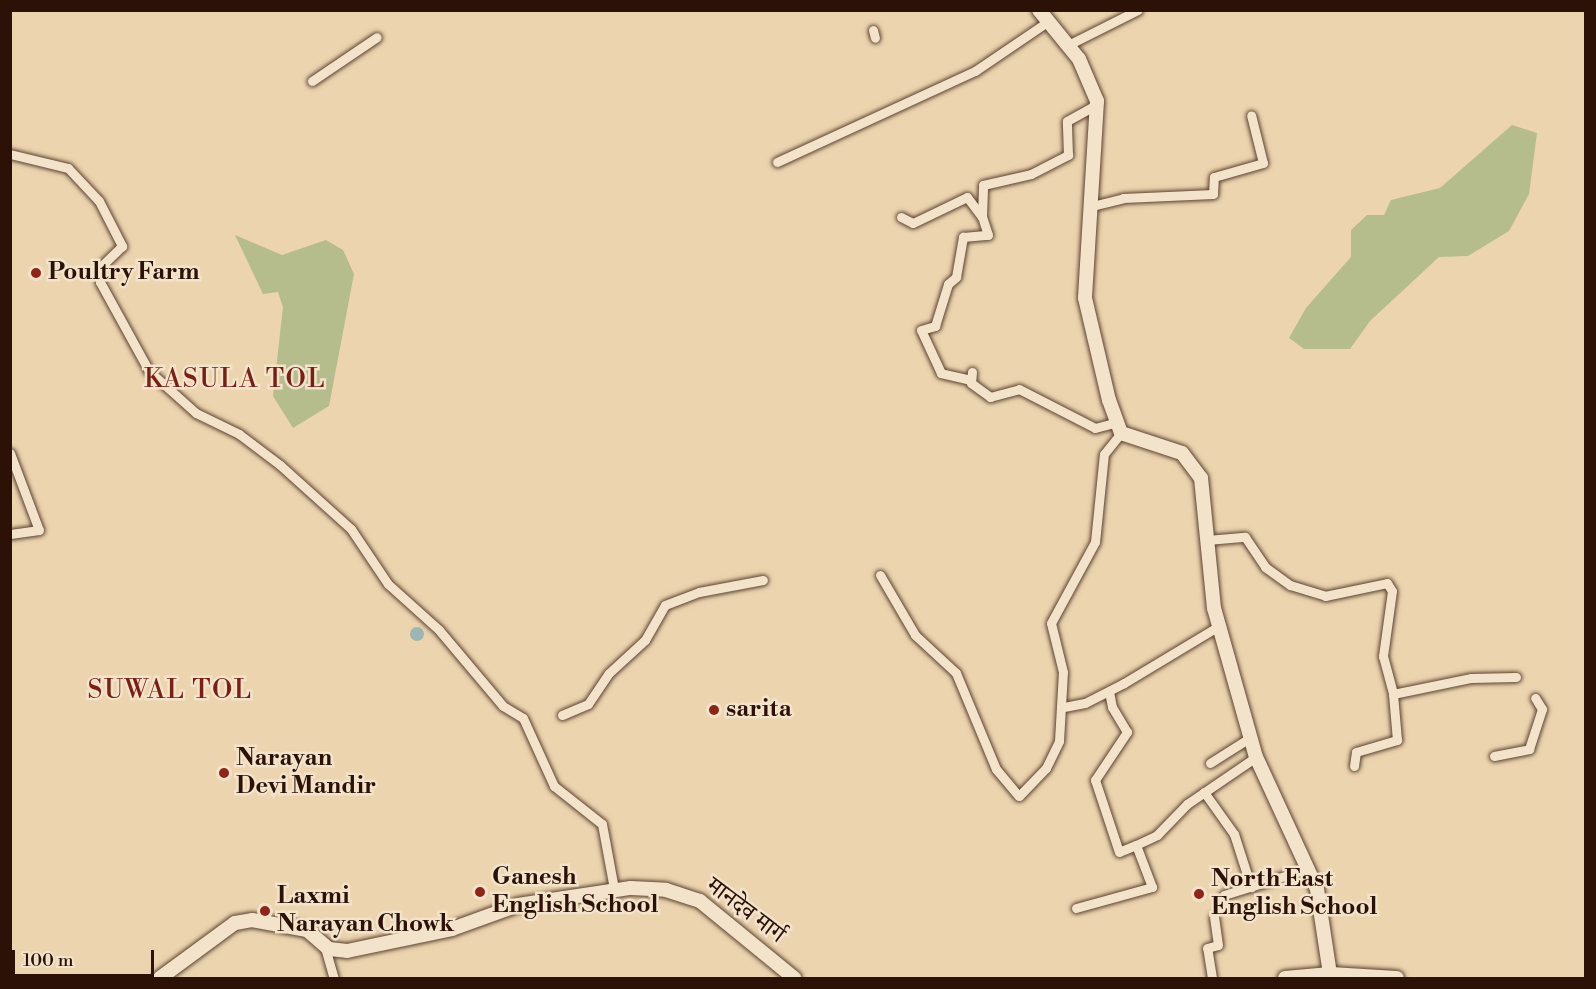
<!DOCTYPE html>
<html>
<head>
<meta charset="utf-8">
<style>
	body { margin:0 }
	#map { position:relative; width:1596px; height:989px; overflow:hidden; background:#ebd4ae; font-family:"Libre Bodoni","Noto Serif Devanagari",serif }
	div>[style] { position:absolute }
	.green>* { inset:0; background:#b5bd8c }
	.water>* { inset:0; background:#9ab7b3 }
	.round { border-radius:50% }
	.roads { filter:drop-shadow(0 0 2px #5c4231) drop-shadow(0 0 2px #5c4231) }
	.street>* { height:9px; margin:-4.5px; padding:0 4.5px; transform-origin:4.5px; border-radius:4.5px; background:#f2e3ca }
	.secondary>* { height:14px; margin:-7px; padding:0 7px; transform-origin:7px; border-radius:7px; background:#f2e3ca }
	.dots>* { width:16px; height:16px; translate:-50% -50%; box-sizing:border-box; border:3px solid #f2e3ca; border-radius:50% }
	span { translate:-50% -50%; white-space:nowrap; text-align:center; line-height:1.15; -webkit-text-stroke:5px #f2e3ca; paint-order:stroke }
	.poi-label { font-size:24px; color:#2c1107; font-weight:700 }
	.left { translate:0 -50%; text-align:left }
	.street-label { font-size:24px; color:#2c1107 }
	.neighbourhood-label { font-size:26px; color:#7a1f14; letter-spacing:1.5px }
	.frame { position:absolute; inset:0; border:12px solid #2c1107; pointer-events:none }
	.scale { position:absolute; left:12px; top:950px; width:142px; height:27px; box-sizing:border-box; border:3px solid #2c1107; border-top:0; padding-left:8px; font-size:18px; line-height:21px; white-space:nowrap; color:#2c1107; -webkit-text-stroke:4px #f2e3ca; paint-order:stroke }
</style>
</head>
<body>
<div id="map">
	<div class="green">
		<i style="clip-path:polygon(1512px 125px,1537px 133px,1529px 194px,1509px 231px,1468px 256px,1439px 257px,1370px 321px,1350px 349px,1304px 349px,1289px 338px,1306px 308px,1351px 257px,1351px 230px,1367px 215px,1384px 215px,1391px 200px,1440px 188px)"></i>
		<i style="clip-path:polygon(235px 235px,282px 255px,326px 240px,343px 250px,354px 274px,329px 406px,293px 428px,273px 396px,283px 307px,278px 292px,263px 294px)"></i>
	</div>
	<div class="water">
		<i class="round" style="left:410px;top:627px;width:14px;height:14px"></i>
	</div>
	<div class="roads">
		<div class="street">
			<i style="left:873px;top:30px;width:8px;rotate:76deg"></i>
			<i style="left:1068px;top:45px;width:78px;rotate:-26.6deg"></i>
			<i style="left:312px;top:81px;width:78px;rotate:-34.1deg"></i>
			<i style="left:10px;top:154px;width:60px;rotate:13.6deg"></i>
			<i style="left:68px;top:168px;width:45px;rotate:46.8deg"></i>
			<i style="left:99px;top:201px;width:51px;rotate:62.9deg"></i>
			<i style="left:122px;top:246px;width:29px;rotate:136deg"></i>
			<i style="left:101px;top:266px;width:16px;rotate:94deg"></i>
			<i style="left:100px;top:282px;width:102px;rotate:61.2deg"></i>
			<i style="left:149px;top:371px;width:63px;rotate:41.8deg"></i>
			<i style="left:196px;top:413px;width:48px;rotate:26deg"></i>
			<i style="left:239px;top:434px;width:51px;rotate:37.1deg"></i>
			<i style="left:280px;top:465px;width:96px;rotate:42deg"></i>
			<i style="left:351px;top:529px;width:66px;rotate:56.1deg"></i>
			<i style="left:388px;top:584px;width:69px;rotate:42deg"></i>
			<i style="left:439px;top:630px;width:99px;rotate:49.9deg"></i>
			<i style="left:503px;top:706px;width:23px;rotate:31deg"></i>
			<i style="left:523px;top:718px;width:75px;rotate:65.5deg"></i>
			<i style="left:554px;top:786px;width:61px;rotate:38.4deg"></i>
			<i style="left:602px;top:824px;width:66px;rotate:79.5deg"></i>
			<i style="left:777px;top:162px;width:218px;rotate:-24.7deg"></i>
			<i style="left:975px;top:71px;width:87px;rotate:-34.2deg"></i>
			<i style="left:1088px;top:207px;width:36px;rotate:-14deg"></i>
			<i style="left:1123px;top:198px;width:90px;rotate:-2.5deg"></i>
			<i style="left:1213px;top:194px;width:17px;rotate:-87deg"></i>
			<i style="left:1214px;top:177px;width:51px;rotate:-15.9deg"></i>
			<i style="left:1263px;top:163px;width:49px;rotate:-104deg"></i>
			<i style="left:901px;top:217px;width:13px;rotate:27deg"></i>
			<i style="left:913px;top:223px;width:60px;rotate:-25.7deg"></i>
			<i style="left:967px;top:197px;width:25px;rotate:53deg"></i>
			<i style="left:982px;top:217px;width:32px;rotate:-88deg"></i>
			<i style="left:983px;top:185px;width:49px;rotate:-12.9deg"></i>
			<i style="left:1031px;top:174px;width:42px;rotate:-27.2deg"></i>
			<i style="left:1068px;top:155px;width:34px;rotate:-92deg"></i>
			<i style="left:1067px;top:121px;width:35px;rotate:-29deg"></i>
			<i style="left:972px;top:372px;width:11px;rotate:95deg"></i>
			<i style="left:971px;top:383px;width:24px;rotate:36deg"></i>
			<i style="left:990px;top:397px;width:30px;rotate:-15deg"></i>
			<i style="left:1019px;top:389px;width:85px;rotate:27.2deg"></i>
			<i style="left:1095px;top:428px;width:23px;rotate:-15deg"></i>
			<i style="left:971px;top:380px;width:31px;rotate:-167deg"></i>
			<i style="left:941px;top:373px;width:47px;rotate:-114.9deg"></i>
			<i style="left:921px;top:330px;width:15px;rotate:-16deg"></i>
			<i style="left:935px;top:326px;width:44px;rotate:-72.8deg"></i>
			<i style="left:948px;top:284px;width:11px;rotate:-41deg"></i>
			<i style="left:956px;top:277px;width:41px;rotate:-80.1deg"></i>
			<i style="left:963px;top:237px;width:25px;rotate:-5deg"></i>
			<i style="left:988px;top:235px;width:19px;rotate:-108deg"></i>
			<i style="left:10px;top:453px;width:82px;rotate:69.4deg"></i>
			<i style="left:39px;top:530px;width:29px;rotate:172deg"></i>
			<i style="left:1207px;top:540px;width:38px;rotate:-5deg"></i>
			<i style="left:1245px;top:537px;width:36px;rotate:56deg"></i>
			<i style="left:1265px;top:567px;width:31px;rotate:36deg"></i>
			<i style="left:1290px;top:585px;width:37px;rotate:17deg"></i>
			<i style="left:1325px;top:596px;width:63px;rotate:-11.8deg"></i>
			<i style="left:1387px;top:583px;width:9px;rotate:58deg"></i>
			<i style="left:1392px;top:591px;width:66px;rotate:97.9deg"></i>
			<i style="left:1383px;top:656px;width:39px;rotate:75deg"></i>
			<i style="left:1393px;top:694px;width:80px;rotate:-11.6deg"></i>
			<i style="left:1471px;top:678px;width:45px;rotate:-1.3deg"></i>
			<i style="left:880px;top:575px;width:69px;rotate:59.7deg"></i>
			<i style="left:915px;top:635px;width:56px;rotate:42.8deg"></i>
			<i style="left:956px;top:673px;width:104px;rotate:67.4deg"></i>
			<i style="left:996px;top:769px;width:35px;rotate:50deg"></i>
			<i style="left:1019px;top:796px;width:39px;rotate:-46deg"></i>
			<i style="left:1046px;top:768px;width:30px;rotate:-64deg"></i>
			<i style="left:1059px;top:741px;width:69px;rotate:-86.7deg"></i>
			<i style="left:1063px;top:672px;width:50px;rotate:-103.8deg"></i>
			<i style="left:1051px;top:623px;width:92px;rotate:-61.5deg"></i>
			<i style="left:1095px;top:542px;width:88px;rotate:-84.2deg"></i>
			<i style="left:1104px;top:454px;width:27px;rotate:-51deg"></i>
			<i style="left:1064px;top:707px;width:21px;rotate:-11deg"></i>
			<i style="left:1085px;top:703px;width:44px;rotate:-27.1deg"></i>
			<i style="left:1124px;top:683px;width:111px;rotate:-31deg"></i>
			<i style="left:562px;top:715px;width:28px;rotate:-23deg"></i>
			<i style="left:588px;top:704px;width:37px;rotate:-56deg"></i>
			<i style="left:609px;top:673px;width:49px;rotate:-42.5deg"></i>
			<i style="left:645px;top:640px;width:40px;rotate:-60.3deg"></i>
			<i style="left:665px;top:605px;width:36px;rotate:-21deg"></i>
			<i style="left:699px;top:592px;width:65px;rotate:-10.6deg"></i>
			<i style="left:1494px;top:756px;width:36px;rotate:-11deg"></i>
			<i style="left:1529px;top:749px;width:42px;rotate:-72deg"></i>
			<i style="left:1542px;top:709px;width:13px;rotate:-122deg"></i>
			<i style="left:1210px;top:763px;width:49px;rotate:-32.4deg"></i>
			<i style="left:1354px;top:766px;width:14px;rotate:-82deg"></i>
			<i style="left:1356px;top:752px;width:43px;rotate:-16.3deg"></i>
			<i style="left:1397px;top:740px;width:46px;rotate:-95deg"></i>
			<i style="left:1204px;top:792px;width:52px;rotate:54.5deg"></i>
			<i style="left:1234px;top:834px;width:56px;rotate:72.2deg"></i>
			<i style="left:1136px;top:845px;width:23px;rotate:-25deg"></i>
			<i style="left:1157px;top:835px;width:43px;rotate:-45.9deg"></i>
			<i style="left:1187px;top:804px;width:83px;rotate:-34.3deg"></i>
			<i style="left:1224px;top:895px;width:87px;rotate:-17.4deg"></i>
			<i style="left:1076px;top:908px;width:79px;rotate:-15.4deg"></i>
			<i style="left:1152px;top:887px;width:45px;rotate:-110.9deg"></i>
			<i style="left:1136px;top:845px;width:18px;rotate:158deg"></i>
			<i style="left:1119px;top:852px;width:76px;rotate:-108.4deg"></i>
			<i style="left:1095px;top:780px;width:58px;rotate:-56.3deg"></i>
			<i style="left:1127px;top:732px;width:29px;rotate:-121deg"></i>
			<i style="left:1112px;top:707px;width:16px;rotate:-101deg"></i>
			<i style="left:324px;top:944px;width:35px;rotate:74deg"></i>
			<i style="left:1212px;top:978px;width:30px;rotate:-99deg"></i>
			<i style="left:1207px;top:948px;width:11px;rotate:-15deg"></i>
			<i style="left:1218px;top:945px;width:28px;rotate:-98deg"></i>
		</div>
		<div class="secondary">
			<i style="left:1039px;top:10px;width:63px;rotate:50.8deg"></i>
			<i style="left:1079px;top:59px;width:46px;rotate:66.8deg"></i>
			<i style="left:1097px;top:101px;width:197px;rotate:93.5deg"></i>
			<i style="left:1085px;top:298px;width:105px;rotate:76.8deg"></i>
			<i style="left:1109px;top:400px;width:35px;rotate:70deg"></i>
			<i style="left:1121px;top:433px;width:64px;rotate:18.2deg"></i>
			<i style="left:1182px;top:453px;width:31px;rotate:53deg"></i>
			<i style="left:1201px;top:478px;width:131px;rotate:84.3deg"></i>
			<i style="left:1214px;top:608px;width:155px;rotate:74.3deg"></i>
			<i style="left:1256px;top:757px;width:145px;rotate:65.2deg"></i>
			<i style="left:1317px;top:889px;width:86px;rotate:81.3deg"></i>
			<i style="left:160px;top:978px;width:93px;rotate:-36.3deg"></i>
			<i style="left:235px;top:923px;width:17px;rotate:-10deg"></i>
			<i style="left:252px;top:920px;width:56px;rotate:10.3deg"></i>
			<i style="left:307px;top:930px;width:29px;rotate:41deg"></i>
			<i style="left:329px;top:949px;width:18px;rotate:6deg"></i>
			<i style="left:347px;top:951px;width:107px;rotate:-11.8deg"></i>
			<i style="left:452px;top:929px;width:70px;rotate:-20deg"></i>
			<i style="left:518px;top:905px;width:114px;rotate:-8.6deg"></i>
			<i style="left:631px;top:888px;width:35px;rotate:3deg"></i>
			<i style="left:666px;top:890px;width:36px;rotate:18deg"></i>
			<i style="left:700px;top:901px;width:122px;rotate:39.3deg"></i>
			<i style="left:1285px;top:978px;width:45px;rotate:-5.1deg"></i>
			<i style="left:1330px;top:974px;width:67px;rotate:3.4deg"></i>
		</div>
	</div>
	<div class="dots">
		<i style="left:36px;top:273px;background:#8f2418"></i>
		<i style="left:714px;top:710px;background:#8f2418"></i>
		<i style="left:224px;top:773px;background:#8f2418"></i>
		<i style="left:480px;top:892px;background:#8f2418"></i>
		<i style="left:1199px;top:894px;background:#8f2418"></i>
		<i style="left:265px;top:911px;background:#8f2418"></i>
	</div>
	<div class="poi-label">
		<span class="left" style="left:48px;top:273px">Poultry Farm</span>
		<span class="left" style="left:726px;top:710px">sarita</span>
		<span class="left" style="left:236px;top:773px">Narayan<br>Devi Mandir</span>
		<span class="left" style="left:492px;top:892px">Ganesh<br>English School</span>
		<span class="left" style="left:1211px;top:894px">North East<br>English School</span>
		<span class="left" style="left:277px;top:911px">Laxmi<br>Narayan Chowk</span>
	</div>
	<div class="street-label">
		<span style="left:745px;top:911px;rotate:37deg">मानदेव मार्ग</span>
	</div>
	<div class="neighbourhood-label">
		<span style="left:235px;top:380px">KASULA TOL</span>
		<span style="left:170px;top:691px">SUWAL TOL</span>
	</div>
	<div class="frame"></div>
	<div class="scale">100 m</div>
</div>
</body>
</html>
